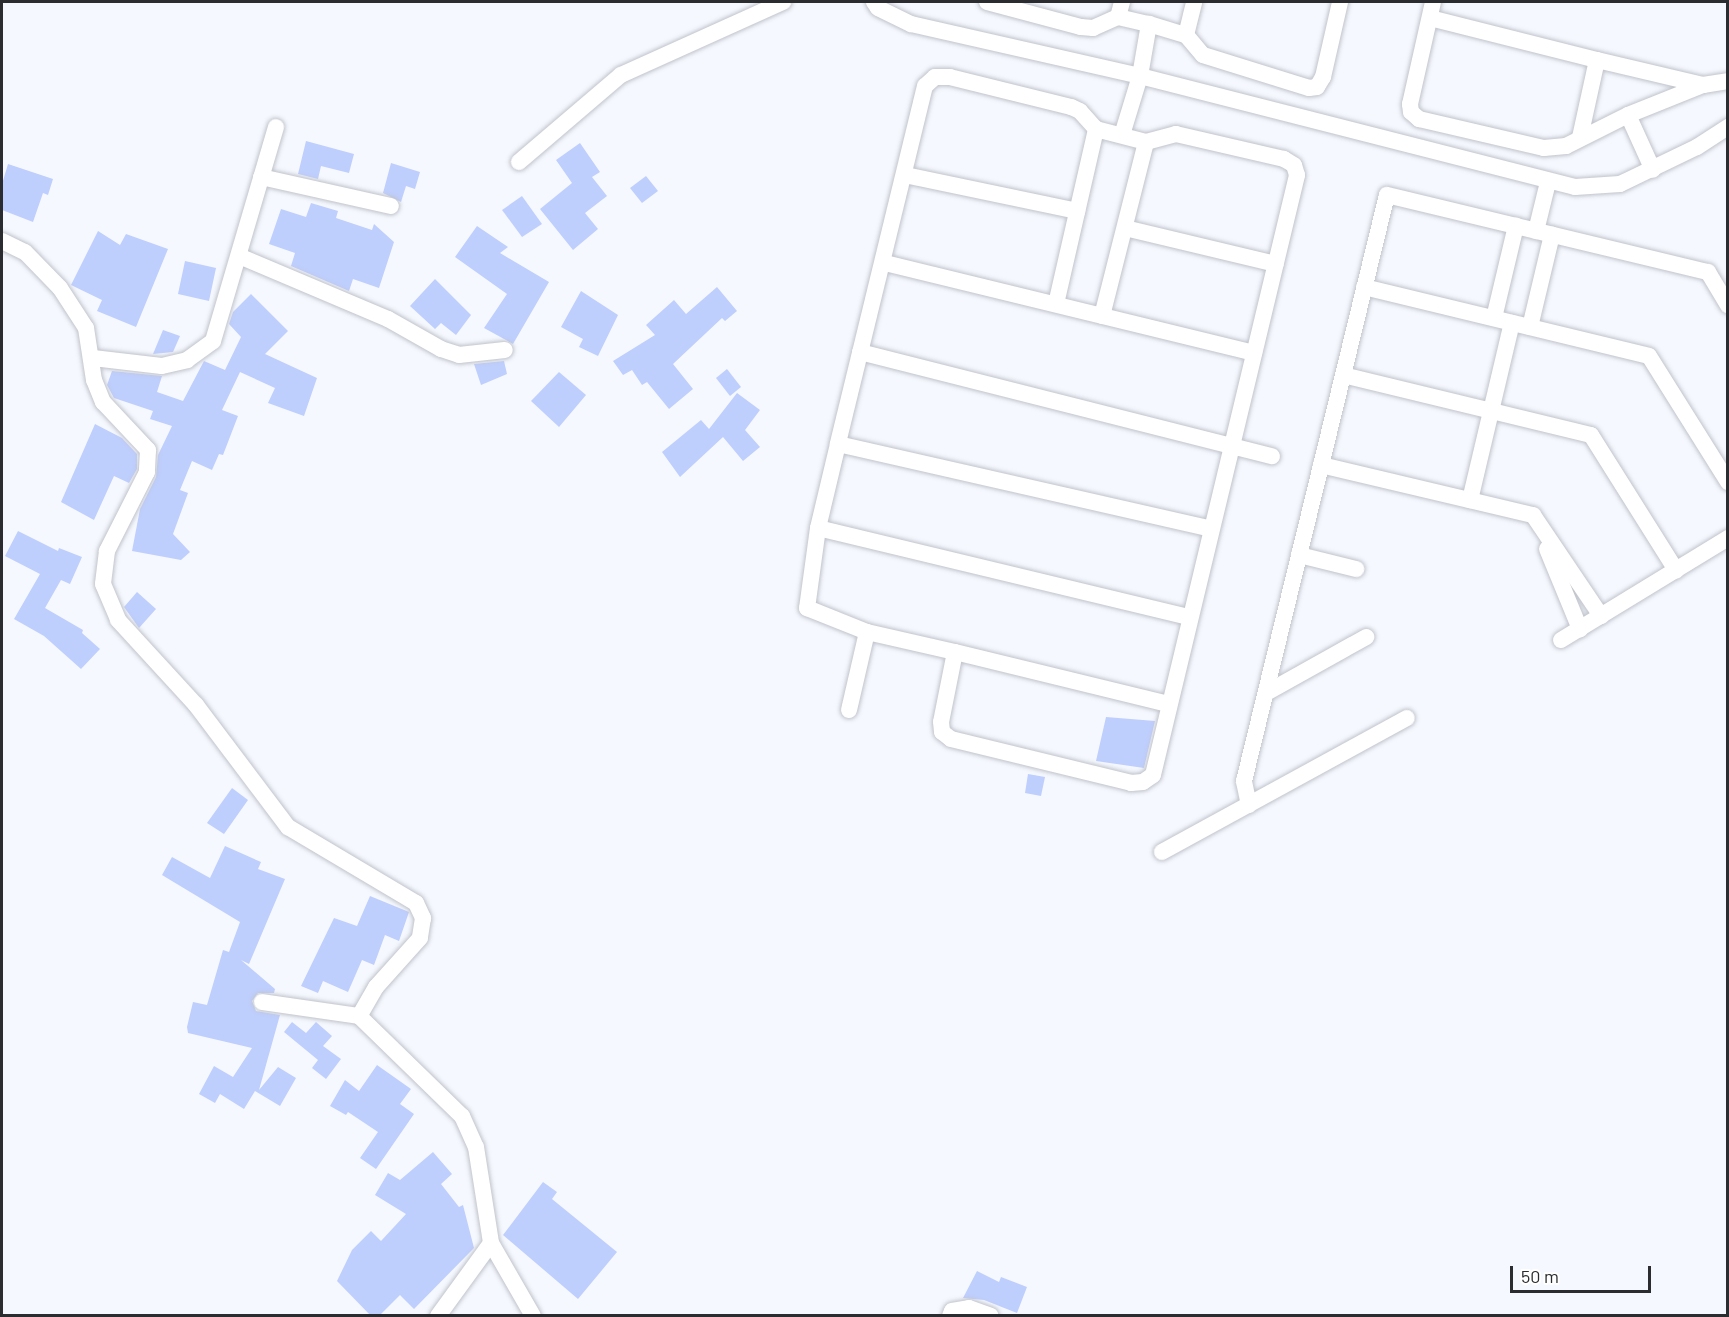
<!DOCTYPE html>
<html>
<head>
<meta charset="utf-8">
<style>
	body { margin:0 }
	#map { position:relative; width:1729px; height:1317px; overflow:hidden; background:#f6f8ff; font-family:Barlow,sans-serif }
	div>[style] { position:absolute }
	.building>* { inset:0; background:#becefd }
	.roads { filter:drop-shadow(0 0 2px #c0c3cb) drop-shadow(0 0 2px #c0c3cb) }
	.minor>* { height:16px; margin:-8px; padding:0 8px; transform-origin:8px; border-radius:8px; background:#fff }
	span { translate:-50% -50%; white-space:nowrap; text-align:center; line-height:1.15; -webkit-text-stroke:5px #fff; paint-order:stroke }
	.frame { position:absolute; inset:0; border:3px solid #2b2c2f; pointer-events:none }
	.scale { position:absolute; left:1510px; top:1266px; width:141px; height:27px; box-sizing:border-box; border:3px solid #2b2c2f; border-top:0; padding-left:8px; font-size:18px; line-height:21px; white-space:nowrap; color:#2b2c2f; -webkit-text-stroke:4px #fff; paint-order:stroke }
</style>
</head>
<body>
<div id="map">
	<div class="building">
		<i style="clip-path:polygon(306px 141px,354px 154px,349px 173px,321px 166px,318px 179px,298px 174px)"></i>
		<i style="clip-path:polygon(580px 143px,600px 172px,592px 177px,607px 196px,585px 213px,598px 229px,573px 250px,540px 209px,572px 183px,556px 160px)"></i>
		<i style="clip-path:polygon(391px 163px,420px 172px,415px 189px,406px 186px,401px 202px,383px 193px)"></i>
		<i style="clip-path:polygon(8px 164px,53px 179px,48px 195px,43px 193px,33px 222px,2px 210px,2px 184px)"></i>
		<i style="clip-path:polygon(646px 176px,658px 191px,642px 203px,630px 188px)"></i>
		<i style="clip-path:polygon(522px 196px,542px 224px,522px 237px,502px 210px)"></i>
		<i style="clip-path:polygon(311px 203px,338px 211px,336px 218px,372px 230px,374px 224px,394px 242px,379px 288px,353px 279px,349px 291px,291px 266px,295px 253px,269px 244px,281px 209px,306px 217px)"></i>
		<i style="clip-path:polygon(477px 226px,508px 247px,500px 253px,549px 282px,513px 344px,484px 328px,507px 294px,455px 257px)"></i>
		<i style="clip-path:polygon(98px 231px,120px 245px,126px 234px,168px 249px,136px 327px,97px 311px,102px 300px,71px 285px)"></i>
		<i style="clip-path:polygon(185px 261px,216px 268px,209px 301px,178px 294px)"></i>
		<i style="clip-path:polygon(435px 279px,471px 315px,456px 335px,441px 323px,435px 329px,410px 306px)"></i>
		<i style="clip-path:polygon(717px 287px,737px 311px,725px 321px,722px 318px,673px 364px,693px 389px,669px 409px,647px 382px,642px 385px,632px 370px,623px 375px,613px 361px,655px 335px,646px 325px,674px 300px,686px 314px)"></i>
		<i style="clip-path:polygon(581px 291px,618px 315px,598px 356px,579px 347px,583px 339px,561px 327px)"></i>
		<i style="clip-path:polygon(251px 294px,288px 331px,265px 354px,317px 378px,304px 416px,268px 403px,275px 388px,240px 372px,222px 410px,238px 416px,223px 455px,219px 454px,212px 470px,192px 461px,180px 490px,188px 493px,173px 534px,190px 552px,181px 560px,132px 551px,140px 509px,156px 477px,158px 455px,172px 426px,150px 419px,153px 411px,114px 398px,107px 385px,112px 371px,162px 376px,157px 392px,183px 401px,204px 361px,225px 370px,241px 337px,229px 324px,233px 312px)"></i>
		<i style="clip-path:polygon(163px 330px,180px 336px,173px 352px,153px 354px)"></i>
		<i style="clip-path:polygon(504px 361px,507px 374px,481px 385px,474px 364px)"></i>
		<i style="clip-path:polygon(727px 369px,741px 387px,730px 396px,716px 378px)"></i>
		<i style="clip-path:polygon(559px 372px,586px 395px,559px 427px,531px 401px)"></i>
		<i style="clip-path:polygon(737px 393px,760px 410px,745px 430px,760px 447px,743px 461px,723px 437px,680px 477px,662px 452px,701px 420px,709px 429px)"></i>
		<i style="clip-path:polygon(95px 424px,122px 438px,137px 454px,137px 469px,129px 483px,114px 476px,94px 520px,61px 502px)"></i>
		<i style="clip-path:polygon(18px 531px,58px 551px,59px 548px,82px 557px,70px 584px,61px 580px,45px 608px,83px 630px,82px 633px,100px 649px,81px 669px,44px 636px,14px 619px,40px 574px,5px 556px)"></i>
		<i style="clip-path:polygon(137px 592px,156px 609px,139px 628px,124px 607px)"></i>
		<i style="clip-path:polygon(1106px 717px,1155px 721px,1144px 768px,1096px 761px)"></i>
		<i style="clip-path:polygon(1028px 774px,1045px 777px,1041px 796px,1025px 793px)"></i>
		<i style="clip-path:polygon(232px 788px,248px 800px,224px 834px,207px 823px)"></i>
		<i style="clip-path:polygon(225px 846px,261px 862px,258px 869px,285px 879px,249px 964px,241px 960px,275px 989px,274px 993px,258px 993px,252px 1001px,256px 1011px,280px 1015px,259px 1090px,278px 1067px,296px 1078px,280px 1106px,255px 1091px,244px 1109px,220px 1094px,215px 1103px,199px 1094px,214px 1066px,233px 1077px,252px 1048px,188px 1033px,187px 1027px,193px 1002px,207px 1005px,223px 950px,229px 952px,240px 922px,162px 875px,172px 857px,210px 878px)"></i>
		<i style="clip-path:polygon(370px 896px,409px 912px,399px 941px,385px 935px,374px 965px,362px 960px,348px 992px,323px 981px,318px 993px,301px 986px,334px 918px,357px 926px)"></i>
		<i style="clip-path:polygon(292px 1022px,306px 1033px,316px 1022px,332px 1036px,323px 1046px,341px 1059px,326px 1079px,312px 1068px,318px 1060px,284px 1032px)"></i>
		<i style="clip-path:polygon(377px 1065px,411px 1089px,400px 1104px,414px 1114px,376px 1169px,360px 1158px,378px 1132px,348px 1112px,346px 1115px,330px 1106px,345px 1080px,359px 1091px)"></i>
		<i style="clip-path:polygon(433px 1152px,452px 1174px,441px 1184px,459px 1207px,463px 1205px,474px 1248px,414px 1309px,400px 1295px,379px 1316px,371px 1316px,337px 1281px,352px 1250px,371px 1231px,381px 1241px,406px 1214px,375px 1195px,388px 1173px,400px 1180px)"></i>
		<i style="clip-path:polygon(543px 1182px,557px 1192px,552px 1199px,617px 1252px,578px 1299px,503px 1235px)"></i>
		<i style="clip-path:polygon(977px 1271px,999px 1282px,1001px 1277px,1027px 1287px,1017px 1313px,984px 1300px,963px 1298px)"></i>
	</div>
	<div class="roads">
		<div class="minor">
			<i style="left:874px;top:2px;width:7px;rotate:56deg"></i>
			<i style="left:878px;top:8px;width:37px;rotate:26deg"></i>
			<i style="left:911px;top:24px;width:235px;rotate:12.8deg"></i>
			<i style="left:1140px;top:76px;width:449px;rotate:14.3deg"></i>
			<i style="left:1575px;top:187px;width:45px;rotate:-3.8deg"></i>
			<i style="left:1620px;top:184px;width:85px;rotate:-25.7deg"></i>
			<i style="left:1697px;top:147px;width:37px;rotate:-33deg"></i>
			<i style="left:987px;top:2px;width:97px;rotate:14.9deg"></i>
			<i style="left:1081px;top:27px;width:12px;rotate:5deg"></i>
			<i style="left:1093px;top:28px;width:27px;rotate:-24deg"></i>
			<i style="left:1118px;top:17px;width:32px;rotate:13deg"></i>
			<i style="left:1149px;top:24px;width:39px;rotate:17deg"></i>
			<i style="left:1186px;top:35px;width:26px;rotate:50deg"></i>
			<i style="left:1203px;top:55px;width:111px;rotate:17.3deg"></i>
			<i style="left:1309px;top:88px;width:8px;rotate:-7deg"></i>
			<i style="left:1317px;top:87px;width:12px;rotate:-59deg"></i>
			<i style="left:1323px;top:77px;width:77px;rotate:-77.2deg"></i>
			<i style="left:1433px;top:2px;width:105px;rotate:102.7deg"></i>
			<i style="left:1410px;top:104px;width:8px;rotate:83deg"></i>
			<i style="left:1411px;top:112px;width:11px;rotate:41deg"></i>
			<i style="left:1419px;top:119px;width:128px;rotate:13.1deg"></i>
			<i style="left:1544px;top:148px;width:22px;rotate:-5deg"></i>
			<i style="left:1566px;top:146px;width:69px;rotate:-26.6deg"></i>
			<i style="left:1628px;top:115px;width:81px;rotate:-21.8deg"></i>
			<i style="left:1703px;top:85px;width:25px;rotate:-9deg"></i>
			<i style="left:1118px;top:17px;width:16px;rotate:-75deg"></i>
			<i style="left:1430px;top:18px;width:172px;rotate:14.1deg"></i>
			<i style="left:1597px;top:60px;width:79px;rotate:102.4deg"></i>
			<i style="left:1186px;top:35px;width:34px;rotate:-76deg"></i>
			<i style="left:1597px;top:60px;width:109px;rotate:13.3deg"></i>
			<i style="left:1628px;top:115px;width:60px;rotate:65.6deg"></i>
			<i style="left:1122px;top:135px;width:62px;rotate:-73deg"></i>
			<i style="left:1140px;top:76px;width:53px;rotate:-80.2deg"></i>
			<i style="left:519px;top:162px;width:134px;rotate:-40.5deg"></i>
			<i style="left:621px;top:75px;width:178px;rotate:-24.3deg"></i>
			<i style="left:905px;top:175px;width:176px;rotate:11.8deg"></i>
			<i style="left:261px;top:177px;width:133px;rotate:12.6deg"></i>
			<i style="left:1125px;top:228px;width:155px;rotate:13.4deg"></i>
			<i style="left:1536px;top:231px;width:50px;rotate:-76.2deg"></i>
			<i style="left:2px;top:241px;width:25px;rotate:26deg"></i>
			<i style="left:25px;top:252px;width:50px;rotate:45.8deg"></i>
			<i style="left:60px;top:288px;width:48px;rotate:57deg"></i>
			<i style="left:86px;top:328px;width:53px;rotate:81.3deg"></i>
			<i style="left:94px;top:380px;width:24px;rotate:68deg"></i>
			<i style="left:103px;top:402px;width:66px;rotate:46.8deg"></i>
			<i style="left:148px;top:450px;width:22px;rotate:93deg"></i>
			<i style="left:147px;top:472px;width:89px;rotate:116.9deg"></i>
			<i style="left:107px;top:551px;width:33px;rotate:97deg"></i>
			<i style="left:103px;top:584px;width:39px;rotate:67deg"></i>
			<i style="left:118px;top:620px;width:115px;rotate:47.5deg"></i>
			<i style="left:196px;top:705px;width:153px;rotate:53deg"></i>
			<i style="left:288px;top:827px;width:149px;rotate:30.7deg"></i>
			<i style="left:416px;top:903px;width:17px;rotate:65deg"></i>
			<i style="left:423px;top:918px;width:20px;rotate:99deg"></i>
			<i style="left:420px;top:938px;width:66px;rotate:131.9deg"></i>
			<i style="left:376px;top:987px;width:34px;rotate:120deg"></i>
			<i style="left:359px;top:1016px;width:144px;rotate:44.2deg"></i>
			<i style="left:462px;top:1116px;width:34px;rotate:66deg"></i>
			<i style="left:476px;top:1147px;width:97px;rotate:81.1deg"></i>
			<i style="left:491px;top:1243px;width:84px;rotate:60.1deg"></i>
			<i style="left:239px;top:256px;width:162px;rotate:22.9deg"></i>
			<i style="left:388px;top:319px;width:61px;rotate:29.5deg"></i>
			<i style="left:441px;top:349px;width:19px;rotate:18deg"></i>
			<i style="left:459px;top:355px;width:46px;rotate:-6.2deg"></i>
			<i style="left:885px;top:263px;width:380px;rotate:13.7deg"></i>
			<i style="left:1364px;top:287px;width:293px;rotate:13.6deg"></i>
			<i style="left:1649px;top:356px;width:149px;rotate:57.9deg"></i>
			<i style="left:1056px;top:304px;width:180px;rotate:-77.1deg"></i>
			<i style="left:1102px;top:316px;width:179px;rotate:-75.8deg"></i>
			<i style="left:1494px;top:318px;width:95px;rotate:-76.6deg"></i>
			<i style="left:1530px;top:327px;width:95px;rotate:-76.6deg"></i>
			<i style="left:860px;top:352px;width:425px;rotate:14.2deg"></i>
			<i style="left:93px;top:358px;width:69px;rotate:6.6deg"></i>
			<i style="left:162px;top:366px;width:26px;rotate:-13deg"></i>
			<i style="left:187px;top:360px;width:32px;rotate:-36deg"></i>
			<i style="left:213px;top:341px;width:223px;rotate:-73.6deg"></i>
			<i style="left:1343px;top:375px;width:255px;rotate:13.6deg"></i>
			<i style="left:1591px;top:435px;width:160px;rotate:57.8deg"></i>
			<i style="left:838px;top:444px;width:383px;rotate:12.8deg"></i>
			<i style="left:1321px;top:465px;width:218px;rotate:13.3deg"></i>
			<i style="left:1533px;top:515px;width:122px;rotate:56deg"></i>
			<i style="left:1470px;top:500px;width:182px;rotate:-76.7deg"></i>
			<i style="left:818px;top:528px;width:382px;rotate:13.5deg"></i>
			<i style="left:1547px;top:549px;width:87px;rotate:67.6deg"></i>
			<i style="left:1299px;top:555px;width:59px;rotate:13.8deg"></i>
			<i style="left:1561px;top:640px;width:196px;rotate:-31.4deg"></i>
			<i style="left:955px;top:652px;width:71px;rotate:101.3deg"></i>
			<i style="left:941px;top:722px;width:10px;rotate:84deg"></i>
			<i style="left:942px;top:732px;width:11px;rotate:38deg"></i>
			<i style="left:951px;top:739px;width:185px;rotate:13.7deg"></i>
			<i style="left:1131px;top:783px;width:12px;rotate:-5deg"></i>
			<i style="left:1143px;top:782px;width:12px;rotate:-35deg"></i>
			<i style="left:1153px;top:775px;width:617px;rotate:-76.5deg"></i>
			<i style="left:1297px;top:175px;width:10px;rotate:-107deg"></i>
			<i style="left:1294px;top:165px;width:12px;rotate:-149deg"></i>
			<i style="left:1284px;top:159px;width:111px;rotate:-167deg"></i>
			<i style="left:1176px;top:134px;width:31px;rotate:165deg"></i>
			<i style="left:1146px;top:142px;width:52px;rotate:-165.4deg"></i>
			<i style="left:1096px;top:129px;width:24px;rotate:-132deg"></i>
			<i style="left:1080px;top:111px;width:10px;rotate:-156deg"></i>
			<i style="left:1071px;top:107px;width:125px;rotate:-166.1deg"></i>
			<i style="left:950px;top:77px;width:15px;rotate:180deg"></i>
			<i style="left:935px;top:77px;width:13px;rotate:138deg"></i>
			<i style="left:925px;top:86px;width:368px;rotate:103.7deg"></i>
			<i style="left:838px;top:444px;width:86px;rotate:103.4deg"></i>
			<i style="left:818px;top:528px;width:81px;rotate:97.8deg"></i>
			<i style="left:807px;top:608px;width:65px;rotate:21.8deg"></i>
			<i style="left:867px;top:632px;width:90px;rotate:12.8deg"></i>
			<i style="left:955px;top:652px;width:220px;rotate:13.7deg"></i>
			<i style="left:1266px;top:693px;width:115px;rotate:-29.2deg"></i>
			<i style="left:849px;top:710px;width:80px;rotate:-77deg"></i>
			<i style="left:1249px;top:805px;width:25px;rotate:-102deg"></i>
			<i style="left:1244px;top:781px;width:603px;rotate:-76.29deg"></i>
			<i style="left:1387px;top:195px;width:330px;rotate:13.5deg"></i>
			<i style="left:1708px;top:272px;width:39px;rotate:59deg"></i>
			<i style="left:1162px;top:852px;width:279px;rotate:-28.7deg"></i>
			<i style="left:262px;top:1002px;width:98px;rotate:8.2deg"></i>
			<i style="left:438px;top:1316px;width:90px;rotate:-54deg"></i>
			<i style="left:950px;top:1316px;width:5px;rotate:-68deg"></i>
			<i style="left:952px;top:1311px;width:17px;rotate:-10deg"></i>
			<i style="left:969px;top:1308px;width:23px;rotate:20deg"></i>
		</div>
	</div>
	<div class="frame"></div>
	<div class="scale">50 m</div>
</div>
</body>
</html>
